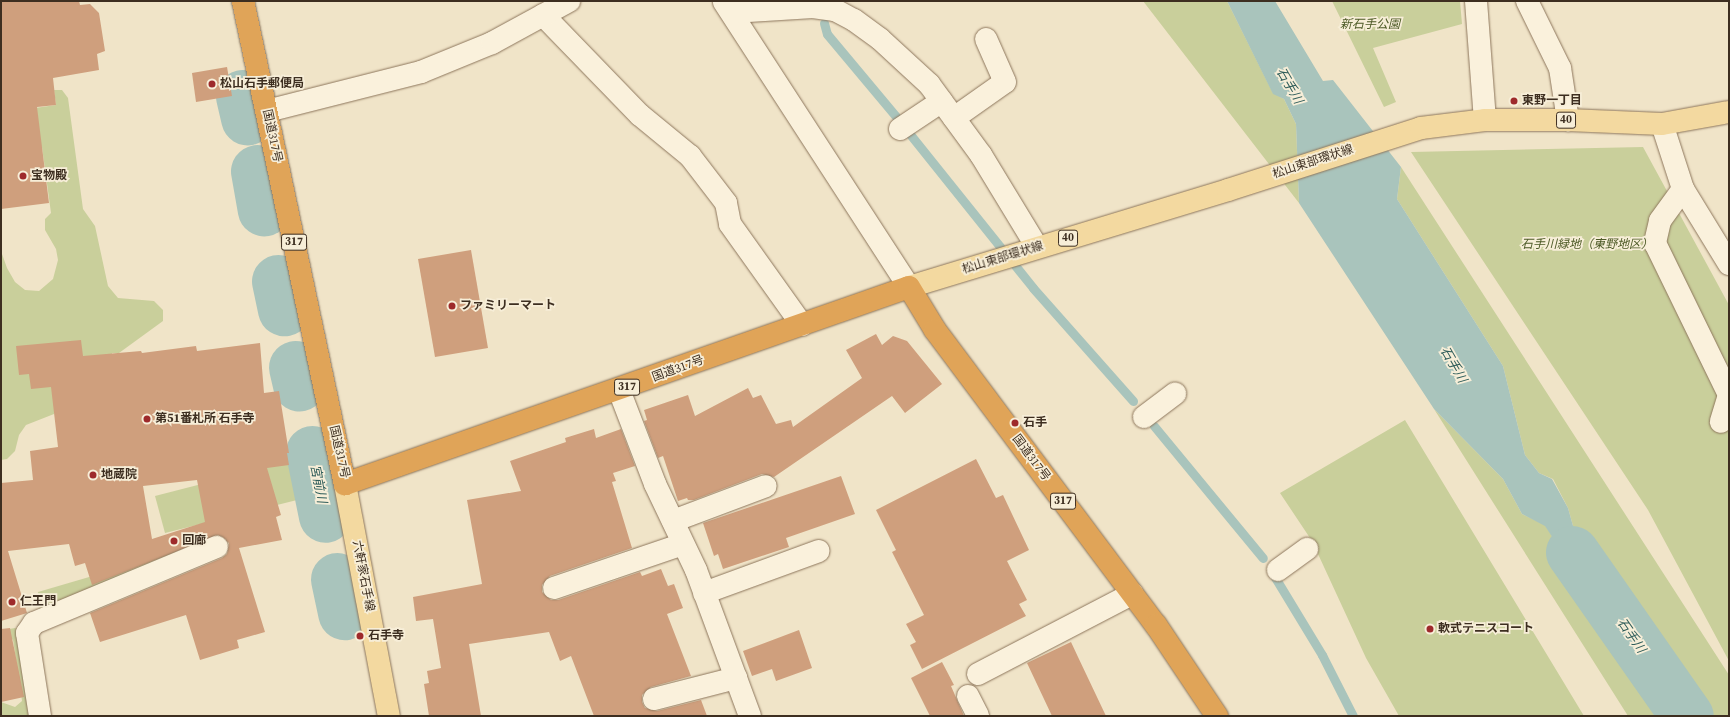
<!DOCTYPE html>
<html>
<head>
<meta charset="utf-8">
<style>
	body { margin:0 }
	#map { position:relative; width:1730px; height:717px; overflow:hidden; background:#f0e4c8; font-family:"Source Serif 4","Noto Sans JP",serif }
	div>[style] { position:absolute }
	.green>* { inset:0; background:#c9cf9b }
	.water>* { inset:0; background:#a9c4bc }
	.stream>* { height:9px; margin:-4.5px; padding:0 4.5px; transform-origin:4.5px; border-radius:4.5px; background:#a9c4bc }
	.river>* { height:53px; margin:-26.5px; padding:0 26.5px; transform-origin:26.5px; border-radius:26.5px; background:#a9c4bc }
	.building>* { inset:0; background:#cf9f7d }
	.roads { filter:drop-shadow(0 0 1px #8d765c) drop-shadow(0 0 1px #8d765c) }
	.minor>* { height:22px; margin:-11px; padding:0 11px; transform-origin:11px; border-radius:11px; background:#faf1dc }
	.major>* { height:22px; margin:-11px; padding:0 11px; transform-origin:11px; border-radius:11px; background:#f3d9a0 }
	.highway>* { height:22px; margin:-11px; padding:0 11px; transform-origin:11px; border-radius:11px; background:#e0a458 }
	.dots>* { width:11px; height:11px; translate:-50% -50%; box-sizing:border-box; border:2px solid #f7eed8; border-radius:50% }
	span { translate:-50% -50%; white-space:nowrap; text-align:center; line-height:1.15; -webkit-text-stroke:3.5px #f7eed8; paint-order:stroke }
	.shield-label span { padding:1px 3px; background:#f7eed8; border:1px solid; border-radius:3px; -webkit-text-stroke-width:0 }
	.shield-label { font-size:11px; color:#3d2e20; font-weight:700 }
	.park-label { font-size:12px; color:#4d5a26; font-style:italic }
	.poi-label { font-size:12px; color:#3d2e20; font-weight:700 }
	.left { translate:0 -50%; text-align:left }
	.street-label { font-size:12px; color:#3d2e20 }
	.water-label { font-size:13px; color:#2f5d5a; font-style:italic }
	.frame { position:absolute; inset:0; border:2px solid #3d2e20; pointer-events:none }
</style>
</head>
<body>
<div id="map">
	<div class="green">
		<i style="clip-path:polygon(1143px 1px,1227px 1px,1273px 93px,1284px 99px,1296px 124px,1299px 203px)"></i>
		<i style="clip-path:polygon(1332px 1px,1460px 1px,1462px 24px,1373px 48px,1396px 102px,1384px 107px)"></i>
		<i style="clip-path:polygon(54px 90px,62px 90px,68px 98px,83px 209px,95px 226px,108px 286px,118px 298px,154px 301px,163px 310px,163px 321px,119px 353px,112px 353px,112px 359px,58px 364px,54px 414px,26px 425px,19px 435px,15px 451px,7px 459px,1px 460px,1px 241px,2px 254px,7px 268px,15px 282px,25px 290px,39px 291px,53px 279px,58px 260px,56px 249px,45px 230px,45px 219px,51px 213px,42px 147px,36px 144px,35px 108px,56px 105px)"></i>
		<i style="clip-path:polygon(1643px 147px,1729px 305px,1729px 661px,1648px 510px,1411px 152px)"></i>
		<i style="clip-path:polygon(1401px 167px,1729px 675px,1729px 716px,1628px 716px,1434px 409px,1503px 479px,1522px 514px,1545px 525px,1593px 599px,1614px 610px,1577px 540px,1568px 508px,1553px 479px,1539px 473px,1525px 455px,1503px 366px,1397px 199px)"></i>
		<i style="clip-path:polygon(1405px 420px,1584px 716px,1399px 716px,1366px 658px,1312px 541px,1280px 493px)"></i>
		<i style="clip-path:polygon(299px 459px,309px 497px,165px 533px,155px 496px)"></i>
		<i style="clip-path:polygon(188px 548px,39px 609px,38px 592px)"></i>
		<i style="clip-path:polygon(15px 628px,20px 631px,31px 716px,1px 716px,1px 702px,15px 707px,22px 701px,13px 640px,8px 635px,9px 629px)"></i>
	</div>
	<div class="water">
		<i style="clip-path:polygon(1227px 1px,1275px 1px,1323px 81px,1333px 80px,1401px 167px,1397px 199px,1503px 366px,1525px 455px,1539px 473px,1552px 479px,1568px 508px,1577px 540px,1614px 611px,1593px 599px,1545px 526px,1522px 514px,1503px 479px,1434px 409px,1299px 203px,1296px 124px,1284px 99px,1273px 94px)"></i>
	</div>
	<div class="stream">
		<i style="left:824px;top:23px;width:11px;rotate:75deg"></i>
		<i style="left:827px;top:34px;width:112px;rotate:50.1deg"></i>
		<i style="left:909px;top:133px;width:198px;rotate:51.3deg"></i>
		<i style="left:1033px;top:288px;width:151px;rotate:48.5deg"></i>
		<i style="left:1154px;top:426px;width:171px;rotate:50.5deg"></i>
		<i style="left:1273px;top:574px;width:95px;rotate:58.8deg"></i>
		<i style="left:1322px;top:655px;width:68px;rotate:63.1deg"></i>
	</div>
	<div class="river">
		<i style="left:242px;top:96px;width:23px;rotate:77deg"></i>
		<i style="left:257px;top:171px;width:39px;rotate:80deg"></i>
		<i style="left:278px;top:281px;width:29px;rotate:78deg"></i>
		<i style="left:295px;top:367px;width:18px;rotate:77deg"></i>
		<i style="left:312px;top:452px;width:65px;rotate:78.5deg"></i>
		<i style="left:1572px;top:552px;width:200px;rotate:55deg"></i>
		<i style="left:337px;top:579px;width:35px;rotate:78deg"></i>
	</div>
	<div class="building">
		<i style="clip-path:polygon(1px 1px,79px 1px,80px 5px,90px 4px,99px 13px,105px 51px,97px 54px,99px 70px,53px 78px,56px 105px,37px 107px,49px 203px,1px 209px)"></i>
		<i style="clip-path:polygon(227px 67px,232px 96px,196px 102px,192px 73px)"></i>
		<i style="clip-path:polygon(471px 250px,488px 348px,435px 357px,418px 259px)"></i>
		<i style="clip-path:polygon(876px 334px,882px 345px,893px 336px,907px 341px,942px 384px,905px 413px,892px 396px,774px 477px,762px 474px,694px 500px,688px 500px,687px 498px,678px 501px,663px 456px,658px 458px,644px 421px,647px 420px,644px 410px,688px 395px,695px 416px,748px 388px,753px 398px,761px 395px,776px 424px,791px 420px,793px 427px,862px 378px,846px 350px)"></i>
		<i style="clip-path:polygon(evenodd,81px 340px,83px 356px,141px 351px,142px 353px,196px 346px,197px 351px,260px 343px,264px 393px,279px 391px,289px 453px,287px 453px,289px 465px,267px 468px,281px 515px,276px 517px,282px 540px,239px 548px,265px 632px,237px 640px,239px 648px,200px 660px,186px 615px,100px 642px,90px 613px,222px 558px,227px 554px,229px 543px,218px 535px,92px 585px,85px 563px,75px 566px,69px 544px,8px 551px,27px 613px,1px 621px,1px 483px,33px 480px,30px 451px,58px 447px,51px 387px,31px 389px,29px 374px,19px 375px,16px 346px,81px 340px,197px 480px,205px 522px,152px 539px,143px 486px,197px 480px)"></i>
		<i style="clip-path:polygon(594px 429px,596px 438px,621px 429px,635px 466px,613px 473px,616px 481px,612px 482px,632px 548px,550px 576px,542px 585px,542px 592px,551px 600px,558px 600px,640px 572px,642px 576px,661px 569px,668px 586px,674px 584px,683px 608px,667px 614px,691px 676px,651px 687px,642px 695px,642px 702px,645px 708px,657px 711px,701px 700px,707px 716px,594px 716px,571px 656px,560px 661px,549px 632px,469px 644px,481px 716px,429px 716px,424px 684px,429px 683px,427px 671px,441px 668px,433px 619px,416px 621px,413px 597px,482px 584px,467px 500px,521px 491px,510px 461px,566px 442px,565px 438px)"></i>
		<i style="clip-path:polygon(976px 459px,996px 498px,1003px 495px,1029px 550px,1007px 561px,1027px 600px,1019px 604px,1026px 616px,922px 669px,910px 645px,916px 642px,906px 624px,924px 615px,892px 552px,896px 550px,876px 510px)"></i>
		<i style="clip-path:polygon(841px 476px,855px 514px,786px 538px,789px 547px,723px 569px,718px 554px,714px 556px,703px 523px)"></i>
		<i style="clip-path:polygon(10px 628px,24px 697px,1px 702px,1px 629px)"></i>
		<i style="clip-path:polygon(799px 630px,812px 668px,776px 681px,772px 669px,752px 676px,743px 651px)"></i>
		<i style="clip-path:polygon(1071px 642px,1078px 657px,1106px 716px,1052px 716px,1027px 663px)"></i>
		<i style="clip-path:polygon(942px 662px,954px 685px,951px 686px,964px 716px,930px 716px,911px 678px)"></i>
	</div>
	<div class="roads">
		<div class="minor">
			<i style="left:1476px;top:1px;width:119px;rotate:85.7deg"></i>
			<i style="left:1527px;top:1px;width:75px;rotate:63.8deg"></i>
			<i style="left:1560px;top:68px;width:53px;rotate:81.3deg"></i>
			<i style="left:724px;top:2px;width:340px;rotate:57deg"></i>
			<i style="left:732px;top:12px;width:81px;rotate:-3.5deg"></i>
			<i style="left:813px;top:7px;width:22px;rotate:8deg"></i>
			<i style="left:835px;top:10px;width:21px;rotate:28deg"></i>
			<i style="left:854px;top:20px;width:32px;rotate:36deg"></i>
			<i style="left:880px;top:39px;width:67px;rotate:42.6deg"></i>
			<i style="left:929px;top:84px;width:88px;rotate:53.8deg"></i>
			<i style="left:981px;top:155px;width:108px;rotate:58.7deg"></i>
			<i style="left:543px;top:15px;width:139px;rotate:45.9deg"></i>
			<i style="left:640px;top:115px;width:65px;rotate:39.4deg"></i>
			<i style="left:690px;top:156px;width:59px;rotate:52.5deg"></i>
			<i style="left:726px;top:203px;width:21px;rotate:79deg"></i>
			<i style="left:730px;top:224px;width:124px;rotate:54.5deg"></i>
			<i style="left:267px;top:111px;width:159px;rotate:-14.2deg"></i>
			<i style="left:421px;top:72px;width:77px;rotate:-22.2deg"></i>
			<i style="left:492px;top:43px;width:88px;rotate:-28.6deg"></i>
			<i style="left:954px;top:118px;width:62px;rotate:-35.2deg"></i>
			<i style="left:1005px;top:82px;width:47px;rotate:-113.8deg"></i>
			<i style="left:1662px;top:124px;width:68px;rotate:72.1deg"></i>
			<i style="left:1683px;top:189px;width:88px;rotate:58.5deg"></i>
			<i style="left:900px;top:129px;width:50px;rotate:-33.7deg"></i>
			<i style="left:1683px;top:189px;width:39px;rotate:126deg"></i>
			<i style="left:1660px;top:221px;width:23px;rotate:103deg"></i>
			<i style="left:1655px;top:243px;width:169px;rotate:64deg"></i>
			<i style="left:1729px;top:395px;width:28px;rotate:107deg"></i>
			<i style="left:619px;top:390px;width:101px;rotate:69deg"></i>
			<i style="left:655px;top:484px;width:95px;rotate:64.5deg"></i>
			<i style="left:696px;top:570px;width:156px;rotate:69.7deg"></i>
			<i style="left:1144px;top:417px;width:39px;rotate:-37deg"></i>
			<i style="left:673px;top:521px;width:99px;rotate:-20.6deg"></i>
			<i style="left:1278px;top:570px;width:36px;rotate:-36deg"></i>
			<i style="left:554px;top:588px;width:136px;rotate:-18.8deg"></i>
			<i style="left:704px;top:593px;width:122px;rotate:-20.1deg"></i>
			<i style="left:978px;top:674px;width:174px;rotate:-27.5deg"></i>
			<i style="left:968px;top:696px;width:22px;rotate:63deg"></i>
			<i style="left:654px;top:699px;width:85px;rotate:-14.4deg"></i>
			<i style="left:40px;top:716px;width:84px;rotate:-98.9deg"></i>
			<i style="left:27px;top:633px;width:12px;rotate:-55deg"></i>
			<i style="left:34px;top:623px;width:198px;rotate:-22.6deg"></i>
		</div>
		<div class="major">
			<i style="left:909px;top:287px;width:333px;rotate:-16.9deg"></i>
			<i style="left:1228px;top:190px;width:203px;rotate:-17.8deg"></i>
			<i style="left:1421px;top:128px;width:64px;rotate:-7.1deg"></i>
			<i style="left:1485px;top:120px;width:83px"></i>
			<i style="left:1568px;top:120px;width:94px;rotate:2.4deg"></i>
			<i style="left:1662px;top:124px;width:68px;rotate:-10.2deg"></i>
			<i style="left:345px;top:484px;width:236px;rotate:79.3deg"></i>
		</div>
		<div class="highway">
			<i style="left:243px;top:1px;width:494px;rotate:78.1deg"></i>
			<i style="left:345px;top:484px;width:597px;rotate:-19.25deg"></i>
			<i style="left:909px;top:287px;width:50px;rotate:58.8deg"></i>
			<i style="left:935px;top:330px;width:369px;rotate:53.2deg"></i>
			<i style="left:1156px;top:625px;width:110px;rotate:56.2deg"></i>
		</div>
	</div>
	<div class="dots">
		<i style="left:212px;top:84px;background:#9e2a2b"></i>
		<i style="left:1514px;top:101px;background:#9e2a2b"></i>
		<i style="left:23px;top:176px;background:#9e2a2b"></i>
		<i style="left:452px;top:306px;background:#9e2a2b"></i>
		<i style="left:147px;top:419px;background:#9e2a2b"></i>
		<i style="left:1015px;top:423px;background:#9e2a2b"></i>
		<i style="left:93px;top:475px;background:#9e2a2b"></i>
		<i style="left:174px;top:541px;background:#9e2a2b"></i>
		<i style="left:12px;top:602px;background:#9e2a2b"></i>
		<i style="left:1430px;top:629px;background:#9e2a2b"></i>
		<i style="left:360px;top:636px;background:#9e2a2b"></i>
	</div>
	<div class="shield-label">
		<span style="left:1566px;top:120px">40</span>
		<span style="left:1068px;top:238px">40</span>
		<span style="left:294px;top:242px">317</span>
		<span style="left:627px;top:387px">317</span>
		<span style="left:1063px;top:501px">317</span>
	</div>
	<div class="park-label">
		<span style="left:1370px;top:25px">新石手公園</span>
		<span style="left:1587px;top:245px">石手川緑地（東野地区）</span>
	</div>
	<div class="poi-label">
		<span class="left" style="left:220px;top:84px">松山石手郵便局</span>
		<span class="left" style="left:1522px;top:101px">東野一丁目</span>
		<span class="left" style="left:31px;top:176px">宝物殿</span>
		<span class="left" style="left:460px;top:306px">ファミリーマート</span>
		<span class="left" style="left:155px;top:419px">第51番札所 石手寺</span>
		<span class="left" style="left:1023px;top:423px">石手</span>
		<span class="left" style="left:101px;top:475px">地蔵院</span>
		<span class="left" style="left:182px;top:541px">回廊</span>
		<span class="left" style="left:20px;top:602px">仁王門</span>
		<span class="left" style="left:1438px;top:629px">軟式テニスコート</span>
		<span class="left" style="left:368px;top:636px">石手寺</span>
	</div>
	<div class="street-label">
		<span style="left:272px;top:136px;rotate:78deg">国道317号</span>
		<span style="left:1313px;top:162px;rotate:-18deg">松山東部環状線</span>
		<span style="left:1003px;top:258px;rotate:-17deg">松山東部環状線</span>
		<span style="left:678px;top:369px;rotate:-20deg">国道317号</span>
		<span style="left:339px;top:452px;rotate:77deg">国道317号</span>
		<span style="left:1031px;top:458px;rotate:53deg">国道317号</span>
		<span style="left:363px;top:576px;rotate:79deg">六軒家石手線</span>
	</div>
	<div class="water-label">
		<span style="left:1289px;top:86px;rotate:60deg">石手川</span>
		<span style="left:1453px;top:365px;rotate:60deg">石手川</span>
		<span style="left:318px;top:484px;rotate:79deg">宮前川</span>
		<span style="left:1631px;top:636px;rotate:55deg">石手川</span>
	</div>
	<div class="frame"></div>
</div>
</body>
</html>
